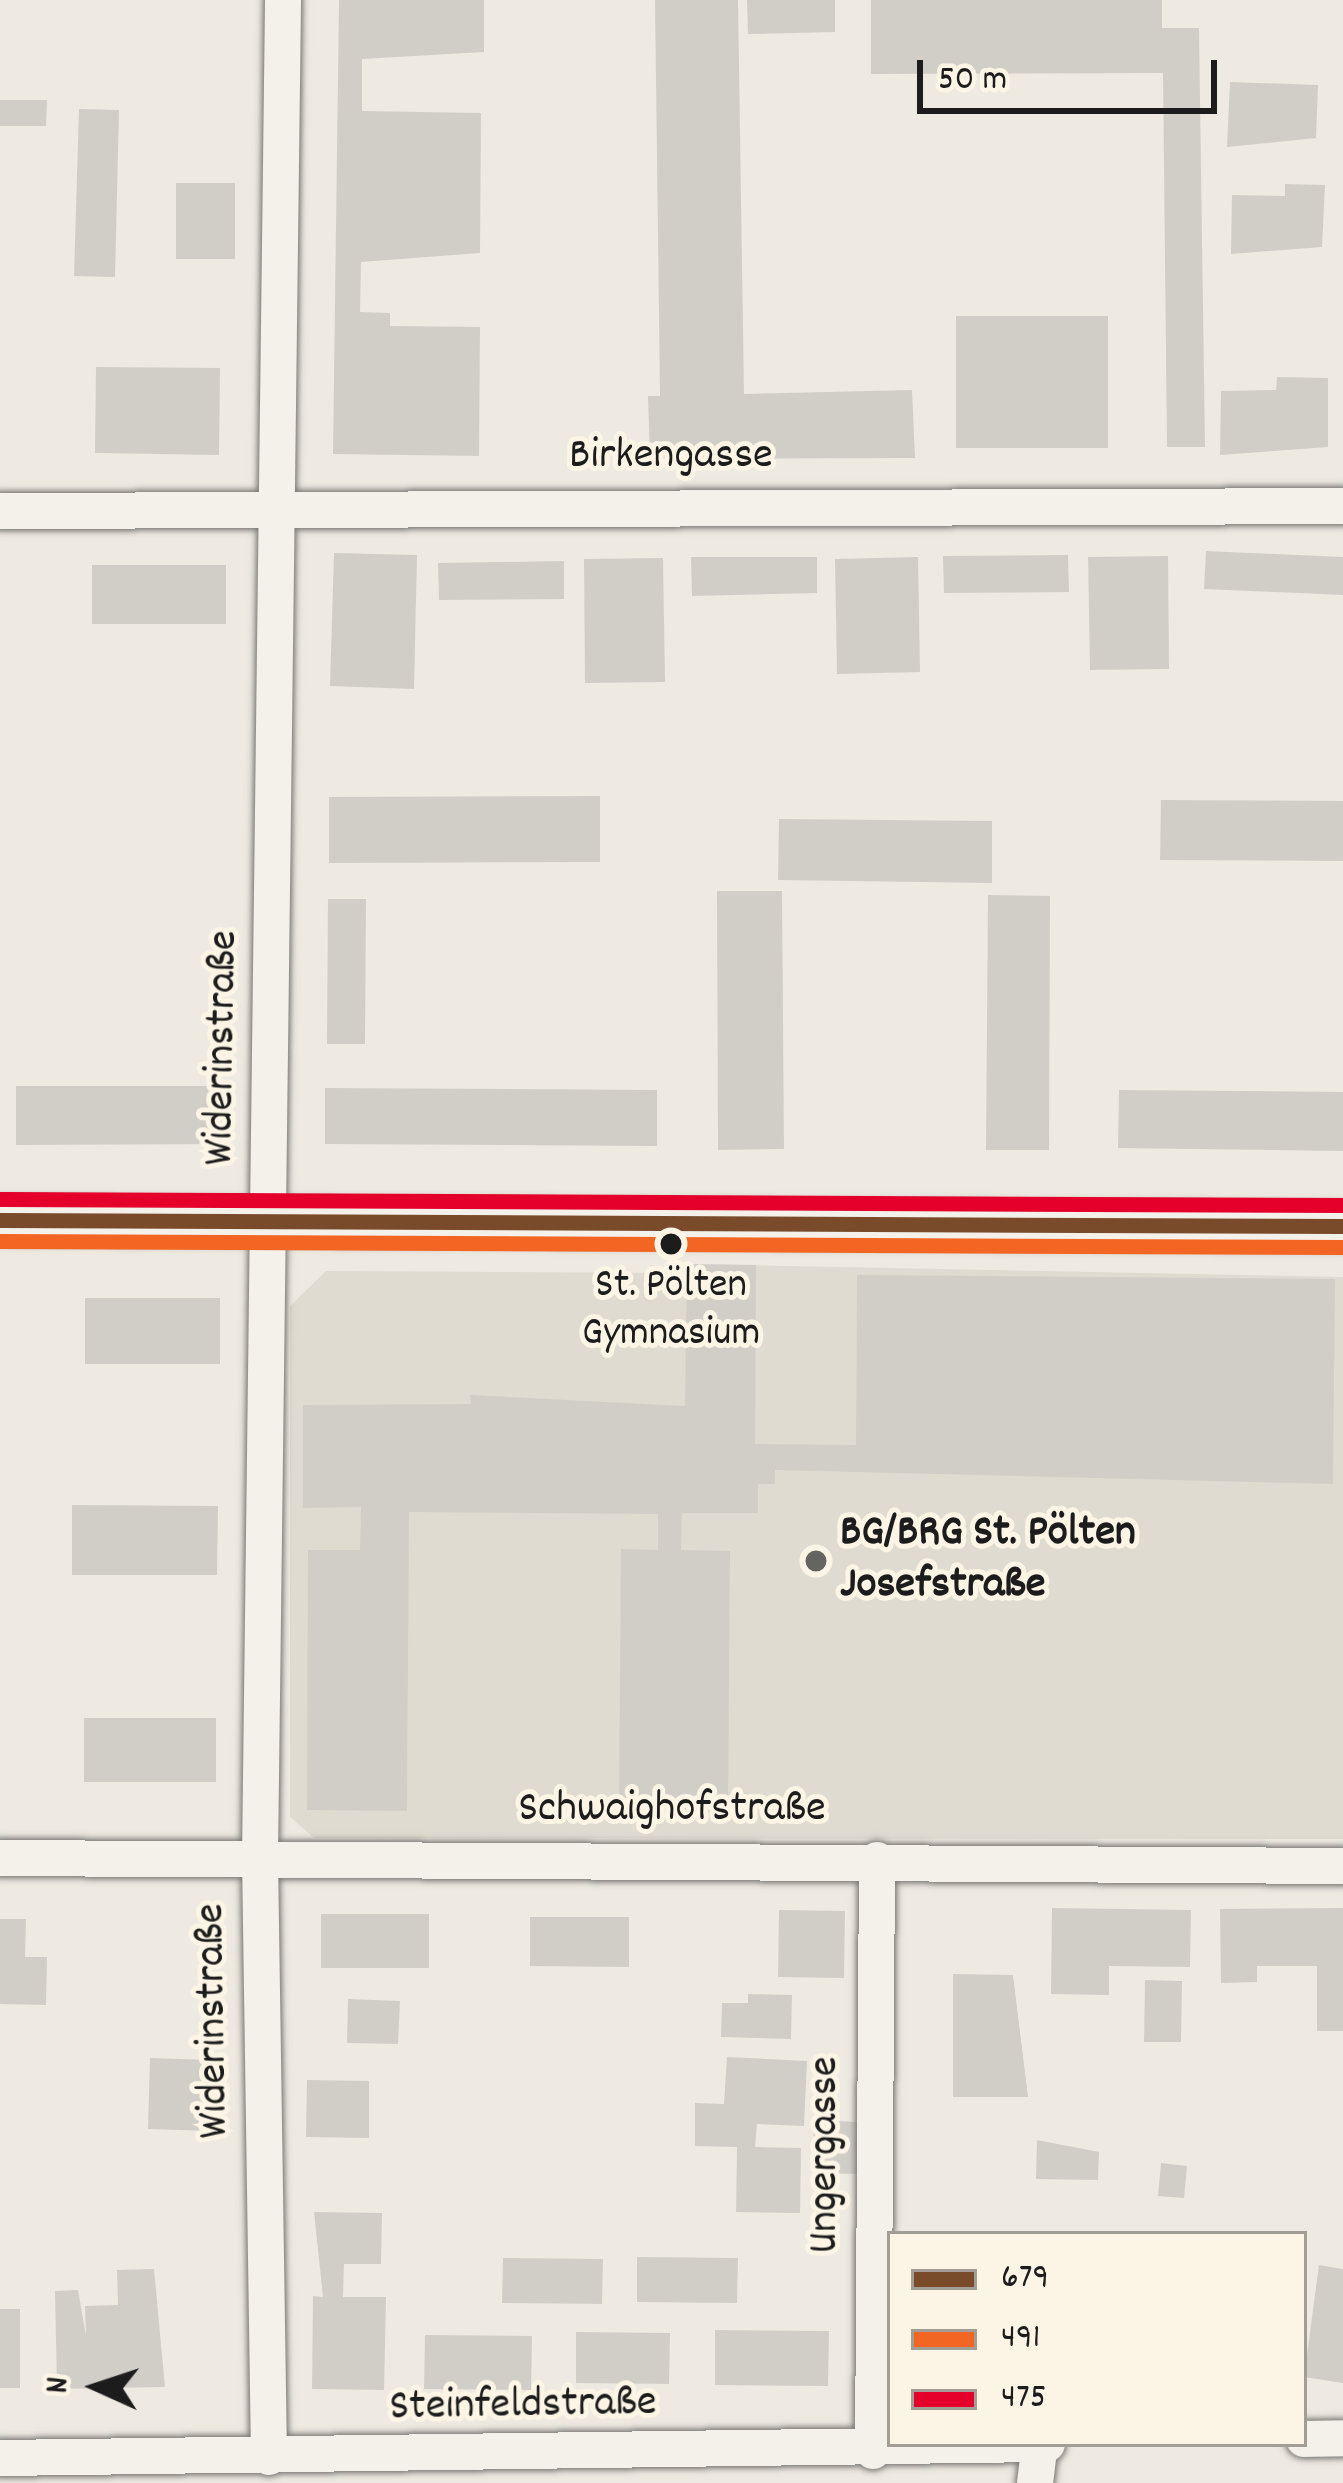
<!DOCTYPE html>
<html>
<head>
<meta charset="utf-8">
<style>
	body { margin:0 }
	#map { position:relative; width:1343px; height:2483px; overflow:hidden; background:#eeeae2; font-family:Dekko,sans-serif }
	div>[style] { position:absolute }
	.built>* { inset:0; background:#e0dbd0 }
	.green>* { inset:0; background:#dfdbd0 }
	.building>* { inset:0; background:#d1cec8 }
	.roads { filter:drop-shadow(0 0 3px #7a7975) drop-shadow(0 0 3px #7a7975) }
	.minor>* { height:36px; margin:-18px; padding:0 18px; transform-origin:18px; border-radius:18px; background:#f4f1ea }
	.tertiary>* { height:45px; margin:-22.5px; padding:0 22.5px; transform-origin:22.5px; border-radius:22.5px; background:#f4f1ea }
	.bus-1>* { height:15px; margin:-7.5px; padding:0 7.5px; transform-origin:7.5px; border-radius:7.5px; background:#7a4b2a }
	.bus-2>* { height:15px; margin:-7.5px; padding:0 7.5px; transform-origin:7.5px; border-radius:7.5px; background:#f26522 }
	.bus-3>* { height:15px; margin:-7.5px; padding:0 7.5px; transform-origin:7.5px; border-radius:7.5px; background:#e4002b }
	.dots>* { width:33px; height:33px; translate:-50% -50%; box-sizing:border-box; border:6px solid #fcf5e5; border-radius:50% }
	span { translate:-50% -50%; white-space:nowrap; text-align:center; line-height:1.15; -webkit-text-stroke:10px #fcf5e5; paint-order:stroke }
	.bus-label { font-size:42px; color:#1c1c1c }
	.street-label { font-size:45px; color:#1c1c1c }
	.poi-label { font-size:45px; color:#1c1c1c; font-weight:700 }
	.left { translate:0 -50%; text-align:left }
	.legend { position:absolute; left:887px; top:2231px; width:420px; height:216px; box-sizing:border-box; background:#fcf5e5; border:3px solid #a29e95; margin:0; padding:15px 21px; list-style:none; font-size:36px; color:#1c1c1c }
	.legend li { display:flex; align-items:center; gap:24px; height:60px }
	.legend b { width:60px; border:3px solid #a29e95 }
	.north { position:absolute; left:36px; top:2327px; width:120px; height:120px; -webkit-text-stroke:9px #fcf5e5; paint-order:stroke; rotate:273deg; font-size:33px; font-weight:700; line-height:48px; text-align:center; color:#1c1c1c }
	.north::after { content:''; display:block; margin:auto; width:42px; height:54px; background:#1c1c1c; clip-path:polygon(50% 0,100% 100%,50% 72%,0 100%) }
	.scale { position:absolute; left:917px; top:60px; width:300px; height:54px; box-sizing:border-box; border:6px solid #1c1c1c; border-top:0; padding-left:15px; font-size:36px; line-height:42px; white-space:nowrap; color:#1c1c1c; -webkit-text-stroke:9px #fcf5e5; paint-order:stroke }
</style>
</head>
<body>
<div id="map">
	<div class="built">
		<i style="clip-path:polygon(686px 1264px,1343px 1277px,1343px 1839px,314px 1838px,290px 1817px,290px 1306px,326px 1271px,685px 1273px)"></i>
	</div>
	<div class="green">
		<i style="clip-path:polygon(1343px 1489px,1343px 1519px,897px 1519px,895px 1720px,886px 1720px,888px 1528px,831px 1573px,801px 1652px,825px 1738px,898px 1795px,1343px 1804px,1343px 1821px,899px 1814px,831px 1773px,797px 1721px,784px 1653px,810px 1574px,811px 1491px)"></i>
		<i style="clip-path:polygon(928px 1526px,1343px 1527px,1343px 1796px,927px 1795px)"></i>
	</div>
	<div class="building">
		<i style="clip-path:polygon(339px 0,484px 0,484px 52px,362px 59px,362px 111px,481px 113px,480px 253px,361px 262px,360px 312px,390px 313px,390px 326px,480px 327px,479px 456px,333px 454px)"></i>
		<i style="clip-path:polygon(655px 0,738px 0,744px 394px,912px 390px,915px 458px,650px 459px,648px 396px,660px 396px)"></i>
		<i style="clip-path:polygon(747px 0,835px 0,835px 32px,748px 34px)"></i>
		<i style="clip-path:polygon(871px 0,1162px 0,1162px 28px,1199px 28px,1205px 447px,1167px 447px,1163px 73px,871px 74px)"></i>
		<i style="clip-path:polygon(1230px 82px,1318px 85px,1316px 138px,1227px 147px)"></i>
		<i style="clip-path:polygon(0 100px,47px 100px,46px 126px,0 126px)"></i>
		<i style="clip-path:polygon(79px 109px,119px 110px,115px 277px,74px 276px)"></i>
		<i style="clip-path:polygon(176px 183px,235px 183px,235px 259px,176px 259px)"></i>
		<i style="clip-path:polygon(1285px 184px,1325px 185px,1322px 247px,1231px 254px,1232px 195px,1285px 196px)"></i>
		<i style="clip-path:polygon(956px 316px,1108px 316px,1108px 448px,956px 448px)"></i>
		<i style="clip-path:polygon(96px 367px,220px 368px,219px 455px,95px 453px)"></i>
		<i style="clip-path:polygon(1277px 377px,1328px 378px,1328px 447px,1220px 455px,1221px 391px,1276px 390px)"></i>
		<i style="clip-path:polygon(1206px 551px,1343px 557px,1343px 595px,1204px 589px)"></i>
		<i style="clip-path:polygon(334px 553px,417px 555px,414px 689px,330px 686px)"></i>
		<i style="clip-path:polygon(1068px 555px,1069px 592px,944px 593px,943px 556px)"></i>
		<i style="clip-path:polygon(1168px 556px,1169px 669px,1090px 670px,1088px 557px)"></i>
		<i style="clip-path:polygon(691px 557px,817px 557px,817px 593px,692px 596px)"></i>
		<i style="clip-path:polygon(918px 557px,920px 672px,837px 674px,835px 559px)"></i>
		<i style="clip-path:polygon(663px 558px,665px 682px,585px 683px,584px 559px)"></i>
		<i style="clip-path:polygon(564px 561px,564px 599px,439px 600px,438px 563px)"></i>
		<i style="clip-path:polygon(92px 565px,226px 565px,226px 624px,92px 624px)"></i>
		<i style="clip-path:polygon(600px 796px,600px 862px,329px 863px,329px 797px)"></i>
		<i style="clip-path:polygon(1161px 800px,1343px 801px,1343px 861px,1160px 860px)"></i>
		<i style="clip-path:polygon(779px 819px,992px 821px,992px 883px,778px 880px)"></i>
		<i style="clip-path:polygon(717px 891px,782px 891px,784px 1149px,718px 1150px)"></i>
		<i style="clip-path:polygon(988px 895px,1050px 896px,1049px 1150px,986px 1150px)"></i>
		<i style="clip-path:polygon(328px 899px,366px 899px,365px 1044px,327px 1044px)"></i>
		<i style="clip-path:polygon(16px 1086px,222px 1086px,223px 1144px,16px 1145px)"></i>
		<i style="clip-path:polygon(325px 1088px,657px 1090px,657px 1146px,325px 1144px)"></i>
		<i style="clip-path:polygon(1119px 1090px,1343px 1092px,1343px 1151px,1118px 1148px)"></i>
		<i style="clip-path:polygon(687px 1264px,756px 1265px,755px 1444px,856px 1445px,857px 1275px,1335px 1279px,1333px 1484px,775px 1470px,775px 1484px,758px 1484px,758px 1513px,682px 1513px,681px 1550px,730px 1551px,728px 1812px,619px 1811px,621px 1549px,658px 1550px,658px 1514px,409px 1512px,407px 1811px,307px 1810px,308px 1550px,360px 1550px,361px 1507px,303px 1508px,303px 1405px,471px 1404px,470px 1395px,685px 1406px)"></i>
		<i style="clip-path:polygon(85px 1298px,220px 1298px,220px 1364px,85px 1364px)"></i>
		<i style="clip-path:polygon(72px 1505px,218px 1506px,217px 1575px,72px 1575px)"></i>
		<i style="clip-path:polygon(84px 1718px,216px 1718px,216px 1782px,84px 1782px)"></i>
		<i style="clip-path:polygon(1052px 1908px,1191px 1910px,1190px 1967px,1109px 1966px,1109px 1995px,1051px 1994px)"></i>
		<i style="clip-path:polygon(1343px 1908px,1343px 2031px,1317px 2031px,1317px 1966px,1257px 1966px,1257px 1982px,1221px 1983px,1220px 1909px)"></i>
		<i style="clip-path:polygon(779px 1910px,845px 1911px,844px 1978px,778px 1977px)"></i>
		<i style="clip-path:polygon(321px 1914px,429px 1914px,429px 1968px,321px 1968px)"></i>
		<i style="clip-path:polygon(530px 1917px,629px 1917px,629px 1967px,530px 1966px)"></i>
		<i style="clip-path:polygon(0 1919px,26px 1919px,25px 1957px,47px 1957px,46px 2005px,0 2004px)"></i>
		<i style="clip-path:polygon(953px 1974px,1013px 1975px,1028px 2097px,953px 2097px)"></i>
		<i style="clip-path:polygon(1145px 1980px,1182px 1981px,1181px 2042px,1144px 2042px)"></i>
		<i style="clip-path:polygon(748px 1994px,792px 1995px,791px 2039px,721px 2037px,722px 2003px,748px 2003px)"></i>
		<i style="clip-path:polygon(348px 1999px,400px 2001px,398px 2044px,347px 2043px)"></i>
		<i style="clip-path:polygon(727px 2057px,807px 2061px,804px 2126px,757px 2124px,755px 2147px,801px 2148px,800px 2213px,736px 2212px,737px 2147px,695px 2146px,695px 2103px,724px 2104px)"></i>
		<i style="clip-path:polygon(150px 2058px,213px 2060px,212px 2131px,148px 2129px)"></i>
		<i style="clip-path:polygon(307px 2080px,369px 2081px,369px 2138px,306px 2137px)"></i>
		<i style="clip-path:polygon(812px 2120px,858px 2122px,860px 2174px,817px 2173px)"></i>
		<i style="clip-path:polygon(1037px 2140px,1099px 2152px,1098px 2180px,1036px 2179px)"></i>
		<i style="clip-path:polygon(1161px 2163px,1187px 2166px,1184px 2198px,1158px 2196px)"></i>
		<i style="clip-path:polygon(314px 2212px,382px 2213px,381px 2264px,344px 2264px,343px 2297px,386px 2297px,384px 2390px,312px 2389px,313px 2296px,323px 2297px)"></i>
		<i style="clip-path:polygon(637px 2257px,738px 2258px,737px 2303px,637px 2302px)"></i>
		<i style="clip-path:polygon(503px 2258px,603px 2259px,602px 2304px,502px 2303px)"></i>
		<i style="clip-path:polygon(1319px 2265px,1343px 2269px,1343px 2383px,1304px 2377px)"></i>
		<i style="clip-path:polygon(154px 2269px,165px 2387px,57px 2389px,55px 2291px,78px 2290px,86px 2336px,85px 2306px,118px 2305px,117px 2270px)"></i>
		<i style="clip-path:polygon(0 2309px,20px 2309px,20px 2388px,0 2388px)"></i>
		<i style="clip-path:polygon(715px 2330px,829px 2331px,828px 2386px,715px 2385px)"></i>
		<i style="clip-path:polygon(576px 2332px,670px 2333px,669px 2384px,576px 2383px)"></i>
		<i style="clip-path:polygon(425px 2335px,532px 2336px,531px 2390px,424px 2389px)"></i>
	</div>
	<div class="roads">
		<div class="minor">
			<i style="left:0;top:511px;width:1343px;rotate:-0.21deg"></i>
			<i style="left:0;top:1858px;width:1343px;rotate:0.34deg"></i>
			<i style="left:1304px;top:2439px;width:39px;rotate:-1deg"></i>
			<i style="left:873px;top:2451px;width:591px;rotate:-89.61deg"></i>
			<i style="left:269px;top:2457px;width:599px;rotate:-90.86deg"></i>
			<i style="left:260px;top:1858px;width:1858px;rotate:-89.29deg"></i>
			<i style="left:0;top:2458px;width:1047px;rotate:-0.77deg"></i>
			<i style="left:1035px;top:2483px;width:39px;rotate:-83deg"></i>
		</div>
		<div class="tertiary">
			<i style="left:0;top:1220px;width:1343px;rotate:0.26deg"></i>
		</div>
	</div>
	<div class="bus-1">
		<i style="left:0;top:1220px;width:1343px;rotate:0.26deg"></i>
	</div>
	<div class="bus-2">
		<i style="left:0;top:1241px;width:1343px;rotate:0.26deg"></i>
	</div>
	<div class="bus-3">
		<i style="left:0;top:1199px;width:1343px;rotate:0.26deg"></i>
	</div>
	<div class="dots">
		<i style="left:671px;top:1244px;background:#1c1c1c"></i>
		<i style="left:816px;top:1561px;background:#666461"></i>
	</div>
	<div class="bus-label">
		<span style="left:671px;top:1311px">St. Pölten<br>Gymnasium</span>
	</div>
	<div class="street-label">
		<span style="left:671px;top:458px">Birkengasse</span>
		<span style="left:224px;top:1048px;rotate:-89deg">Widerinstraße</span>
		<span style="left:672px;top:1811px">Schwaighofstraße</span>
		<span style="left:215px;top:2021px;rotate:-91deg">Widerinstraße</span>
		<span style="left:827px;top:2155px;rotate:-90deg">Ungergasse</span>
		<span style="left:523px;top:2407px;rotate:-1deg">Steinfeldstraße</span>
	</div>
	<div class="poi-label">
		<span class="left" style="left:840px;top:1561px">BG/BRG St. Pölten<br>Josefstraße</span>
	</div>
	<ul class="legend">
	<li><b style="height:15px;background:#7a4b2a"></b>679</li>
	<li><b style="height:15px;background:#f26522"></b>491</li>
	<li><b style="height:15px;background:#e4002b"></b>475</li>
	</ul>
	<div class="north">N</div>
	<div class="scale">50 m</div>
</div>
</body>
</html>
